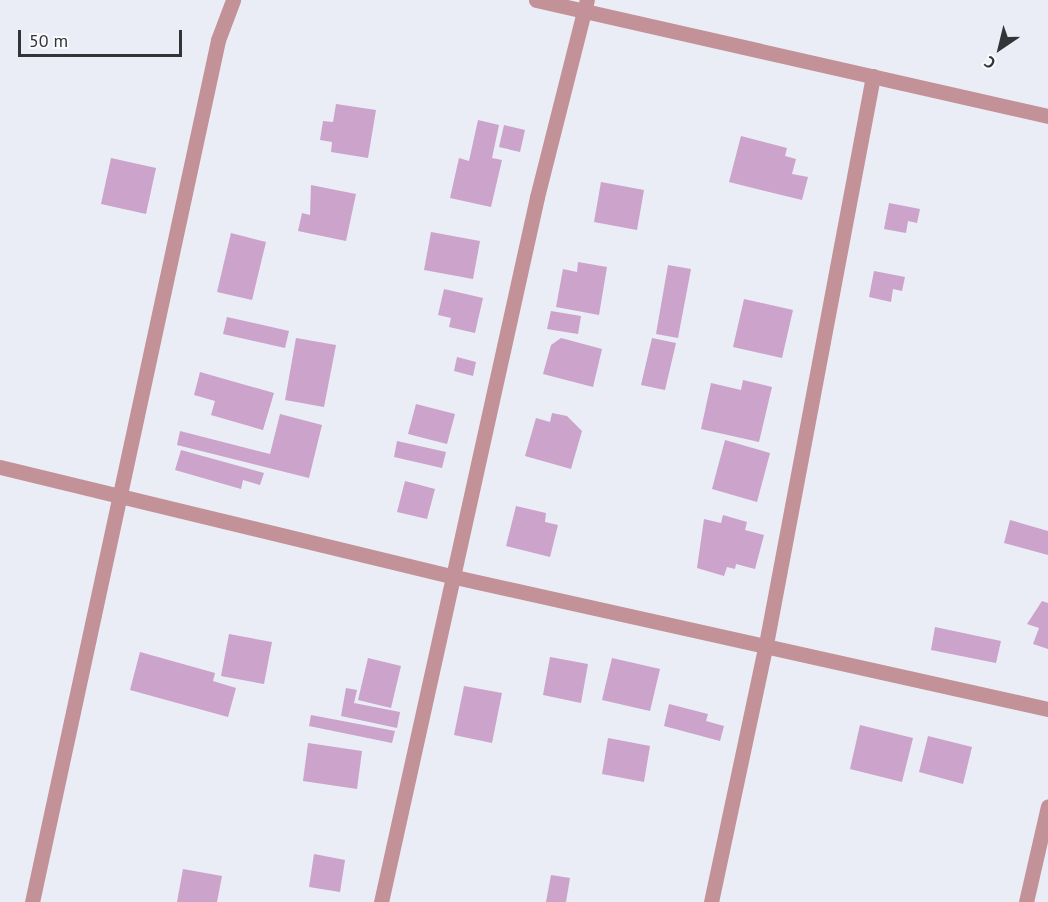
<!DOCTYPE html>
<html>
<head>
<meta charset="utf-8">
<style>
	body { margin:0 }
	#map { position:relative; width:1048px; height:902px; overflow:hidden; background:#eaedf5; font-family:"PT Sans",sans-serif }
	div>[style] { position:absolute }
	.building>* { inset:0; background:#cba3cb }
	.minor>* { height:15px; margin:-7.5px; padding:0 7.5px; transform-origin:7.5px; border-radius:7.5px; background:#c29298 }
	span { translate:-50% -50%; white-space:nowrap; text-align:center; line-height:1.15; -webkit-text-stroke:6px #f9fafe; paint-order:stroke }
	.north { position:absolute; left:970px; top:18px; width:60px; height:60px; -webkit-text-stroke:4px #f9fafe; paint-order:stroke; rotate:215deg; font-size:16px; font-weight:700; line-height:24px; text-align:center; color:#333438 }
	.north::after { content:''; display:block; margin:auto; width:21px; height:27px; background:#333438; clip-path:polygon(50% 0,100% 100%,50% 72%,0 100%) }
	.scale { position:absolute; left:18px; top:30px; width:164px; height:27px; box-sizing:border-box; border:3px solid #333438; border-top:0; padding-left:8px; font-size:18px; line-height:21px; white-space:nowrap; color:#333438; -webkit-text-stroke:4px #f9fafe; paint-order:stroke }
</style>
</head>
<body>
<div id="map">
	<div class="building">
		<i style="clip-path:polygon(336px 104px,376px 110px,368px 158px,331px 152px,332px 142px,320px 140px,323px 121px,333px 122px)"></i>
		<i style="clip-path:polygon(478px 120px,499px 125px,492px 158px,502px 160px,491px 207px,450px 198px,459px 158px,469px 161px)"></i>
		<i style="clip-path:polygon(504px 125px,525px 130px,520px 152px,499px 147px)"></i>
		<i style="clip-path:polygon(741px 136px,787px 148px,785px 156px,796px 159px,792px 174px,808px 177px,802px 200px,729px 182px)"></i>
		<i style="clip-path:polygon(111px 158px,156px 168px,146px 214px,101px 204px)"></i>
		<i style="clip-path:polygon(601px 182px,644px 190px,637px 230px,594px 222px)"></i>
		<i style="clip-path:polygon(311px 185px,356px 194px,346px 241px,298px 231px,302px 213px,310px 215px)"></i>
		<i style="clip-path:polygon(889px 203px,920px 209px,917px 223px,908px 221px,906px 233px,884px 229px)"></i>
		<i style="clip-path:polygon(431px 232px,480px 241px,473px 279px,424px 270px)"></i>
		<i style="clip-path:polygon(231px 233px,266px 242px,252px 300px,217px 292px)"></i>
		<i style="clip-path:polygon(578px 262px,607px 267px,599px 315px,556px 307px,563px 269px,577px 272px)"></i>
		<i style="clip-path:polygon(668px 265px,691px 269px,678px 338px,656px 334px)"></i>
		<i style="clip-path:polygon(874px 271px,905px 277px,902px 291px,893px 289px,891px 302px,869px 297px)"></i>
		<i style="clip-path:polygon(444px 289px,483px 298px,475px 333px,449px 327px,451px 318px,438px 315px)"></i>
		<i style="clip-path:polygon(744px 299px,793px 310px,782px 358px,733px 347px)"></i>
		<i style="clip-path:polygon(551px 311px,581px 316px,578px 334px,547px 329px)"></i>
		<i style="clip-path:polygon(227px 317px,289px 331px,285px 348px,223px 334px)"></i>
		<i style="clip-path:polygon(296px 338px,336px 345px,324px 407px,285px 400px)"></i>
		<i style="clip-path:polygon(561px 338px,602px 349px,593px 387px,543px 374px,551px 345px)"></i>
		<i style="clip-path:polygon(652px 338px,676px 343px,665px 390px,641px 385px)"></i>
		<i style="clip-path:polygon(457px 357px,476px 362px,473px 376px,454px 371px)"></i>
		<i style="clip-path:polygon(200px 372px,274px 393px,263px 430px,211px 415px,215px 401px,194px 395px)"></i>
		<i style="clip-path:polygon(743px 380px,772px 387px,759px 442px,701px 429px,711px 383px,741px 390px)"></i>
		<i style="clip-path:polygon(416px 404px,455px 414px,447px 444px,408px 434px)"></i>
		<i style="clip-path:polygon(552px 413px,567px 416px,582px 431px,571px 469px,525px 456px,536px 418px,550px 422px)"></i>
		<i style="clip-path:polygon(280px 414px,322px 425px,309px 478px,177px 445px,180px 431px,270px 454px)"></i>
		<i style="clip-path:polygon(725px 440px,770px 453px,757px 502px,712px 489px)"></i>
		<i style="clip-path:polygon(397px 441px,446px 452px,442px 468px,394px 457px)"></i>
		<i style="clip-path:polygon(181px 450px,264px 473px,260px 485px,243px 480px,241px 489px,175px 470px)"></i>
		<i style="clip-path:polygon(405px 481px,435px 489px,427px 519px,397px 512px)"></i>
		<i style="clip-path:polygon(516px 506px,546px 513px,545px 522px,558px 525px,550px 557px,506px 546px)"></i>
		<i style="clip-path:polygon(723px 515px,747px 522px,745px 530px,764px 535px,755px 569px,736px 564px,735px 569px,727px 567px,724px 576px,697px 568px,704px 519px,721px 523px)"></i>
		<i style="clip-path:polygon(1010px 520px,1048px 531px,1048px 555px,1004px 543px)"></i>
		<i style="clip-path:polygon(1042px 601px,1048px 603px,1048px 649px,1033px 644px,1039px 628px,1027px 624px)"></i>
		<i style="clip-path:polygon(935px 627px,1001px 641px,996px 663px,931px 650px)"></i>
		<i style="clip-path:polygon(229px 634px,272px 642px,264px 684px,221px 676px)"></i>
		<i style="clip-path:polygon(140px 652px,215px 673px,213px 681px,236px 688px,228px 717px,130px 690px)"></i>
		<i style="clip-path:polygon(550px 657px,588px 664px,581px 703px,543px 695px)"></i>
		<i style="clip-path:polygon(368px 658px,401px 666px,391px 708px,358px 700px)"></i>
		<i style="clip-path:polygon(612px 658px,660px 669px,650px 711px,602px 700px)"></i>
		<i style="clip-path:polygon(464px 686px,502px 693px,492px 743px,454px 735px)"></i>
		<i style="clip-path:polygon(346px 688px,357px 690px,354px 703px,400px 712px,397px 728px,341px 716px)"></i>
		<i style="clip-path:polygon(669px 704px,708px 714px,706px 721px,724px 726px,720px 741px,664px 726px)"></i>
		<i style="clip-path:polygon(311px 715px,395px 731px,392px 743px,309px 726px)"></i>
		<i style="clip-path:polygon(860px 725px,913px 738px,902px 782px,850px 769px)"></i>
		<i style="clip-path:polygon(928px 736px,972px 747px,963px 784px,919px 772px)"></i>
		<i style="clip-path:polygon(608px 738px,650px 746px,644px 782px,602px 774px)"></i>
		<i style="clip-path:polygon(308px 743px,362px 751px,357px 789px,303px 781px)"></i>
		<i style="clip-path:polygon(314px 854px,345px 860px,340px 892px,309px 887px)"></i>
		<i style="clip-path:polygon(183px 869px,222px 876px,217px 902px,177px 902px)"></i>
		<i style="clip-path:polygon(551px 875px,570px 878px,566px 902px,546px 902px)"></i>
	</div>
	<div class="minor">
		<i style="left:536px;top:0;width:525px;rotate:12.77deg"></i>
		<i style="left:0;top:467px;width:468px;rotate:13.6deg"></i>
		<i style="left:455px;top:577px;width:608px;rotate:12.55deg"></i>
		<i style="left:32px;top:902px;width:882px;rotate:-77.82deg"></i>
		<i style="left:218px;top:40px;width:43px;rotate:-69.4deg"></i>
		<i style="left:381px;top:902px;width:722px;rotate:-77.52deg"></i>
		<i style="left:537px;top:197px;width:203px;rotate:-75.8deg"></i>
		<i style="left:711px;top:902px;width:264px;rotate:-78deg"></i>
		<i style="left:766px;top:644px;width:578px;rotate:-79.33deg"></i>
		<i style="left:1026px;top:902px;width:98px;rotate:-77.1deg"></i>
	</div>
	<div class="north">С</div>
	<div class="scale">50 m</div>
</div>
</body>
</html>
